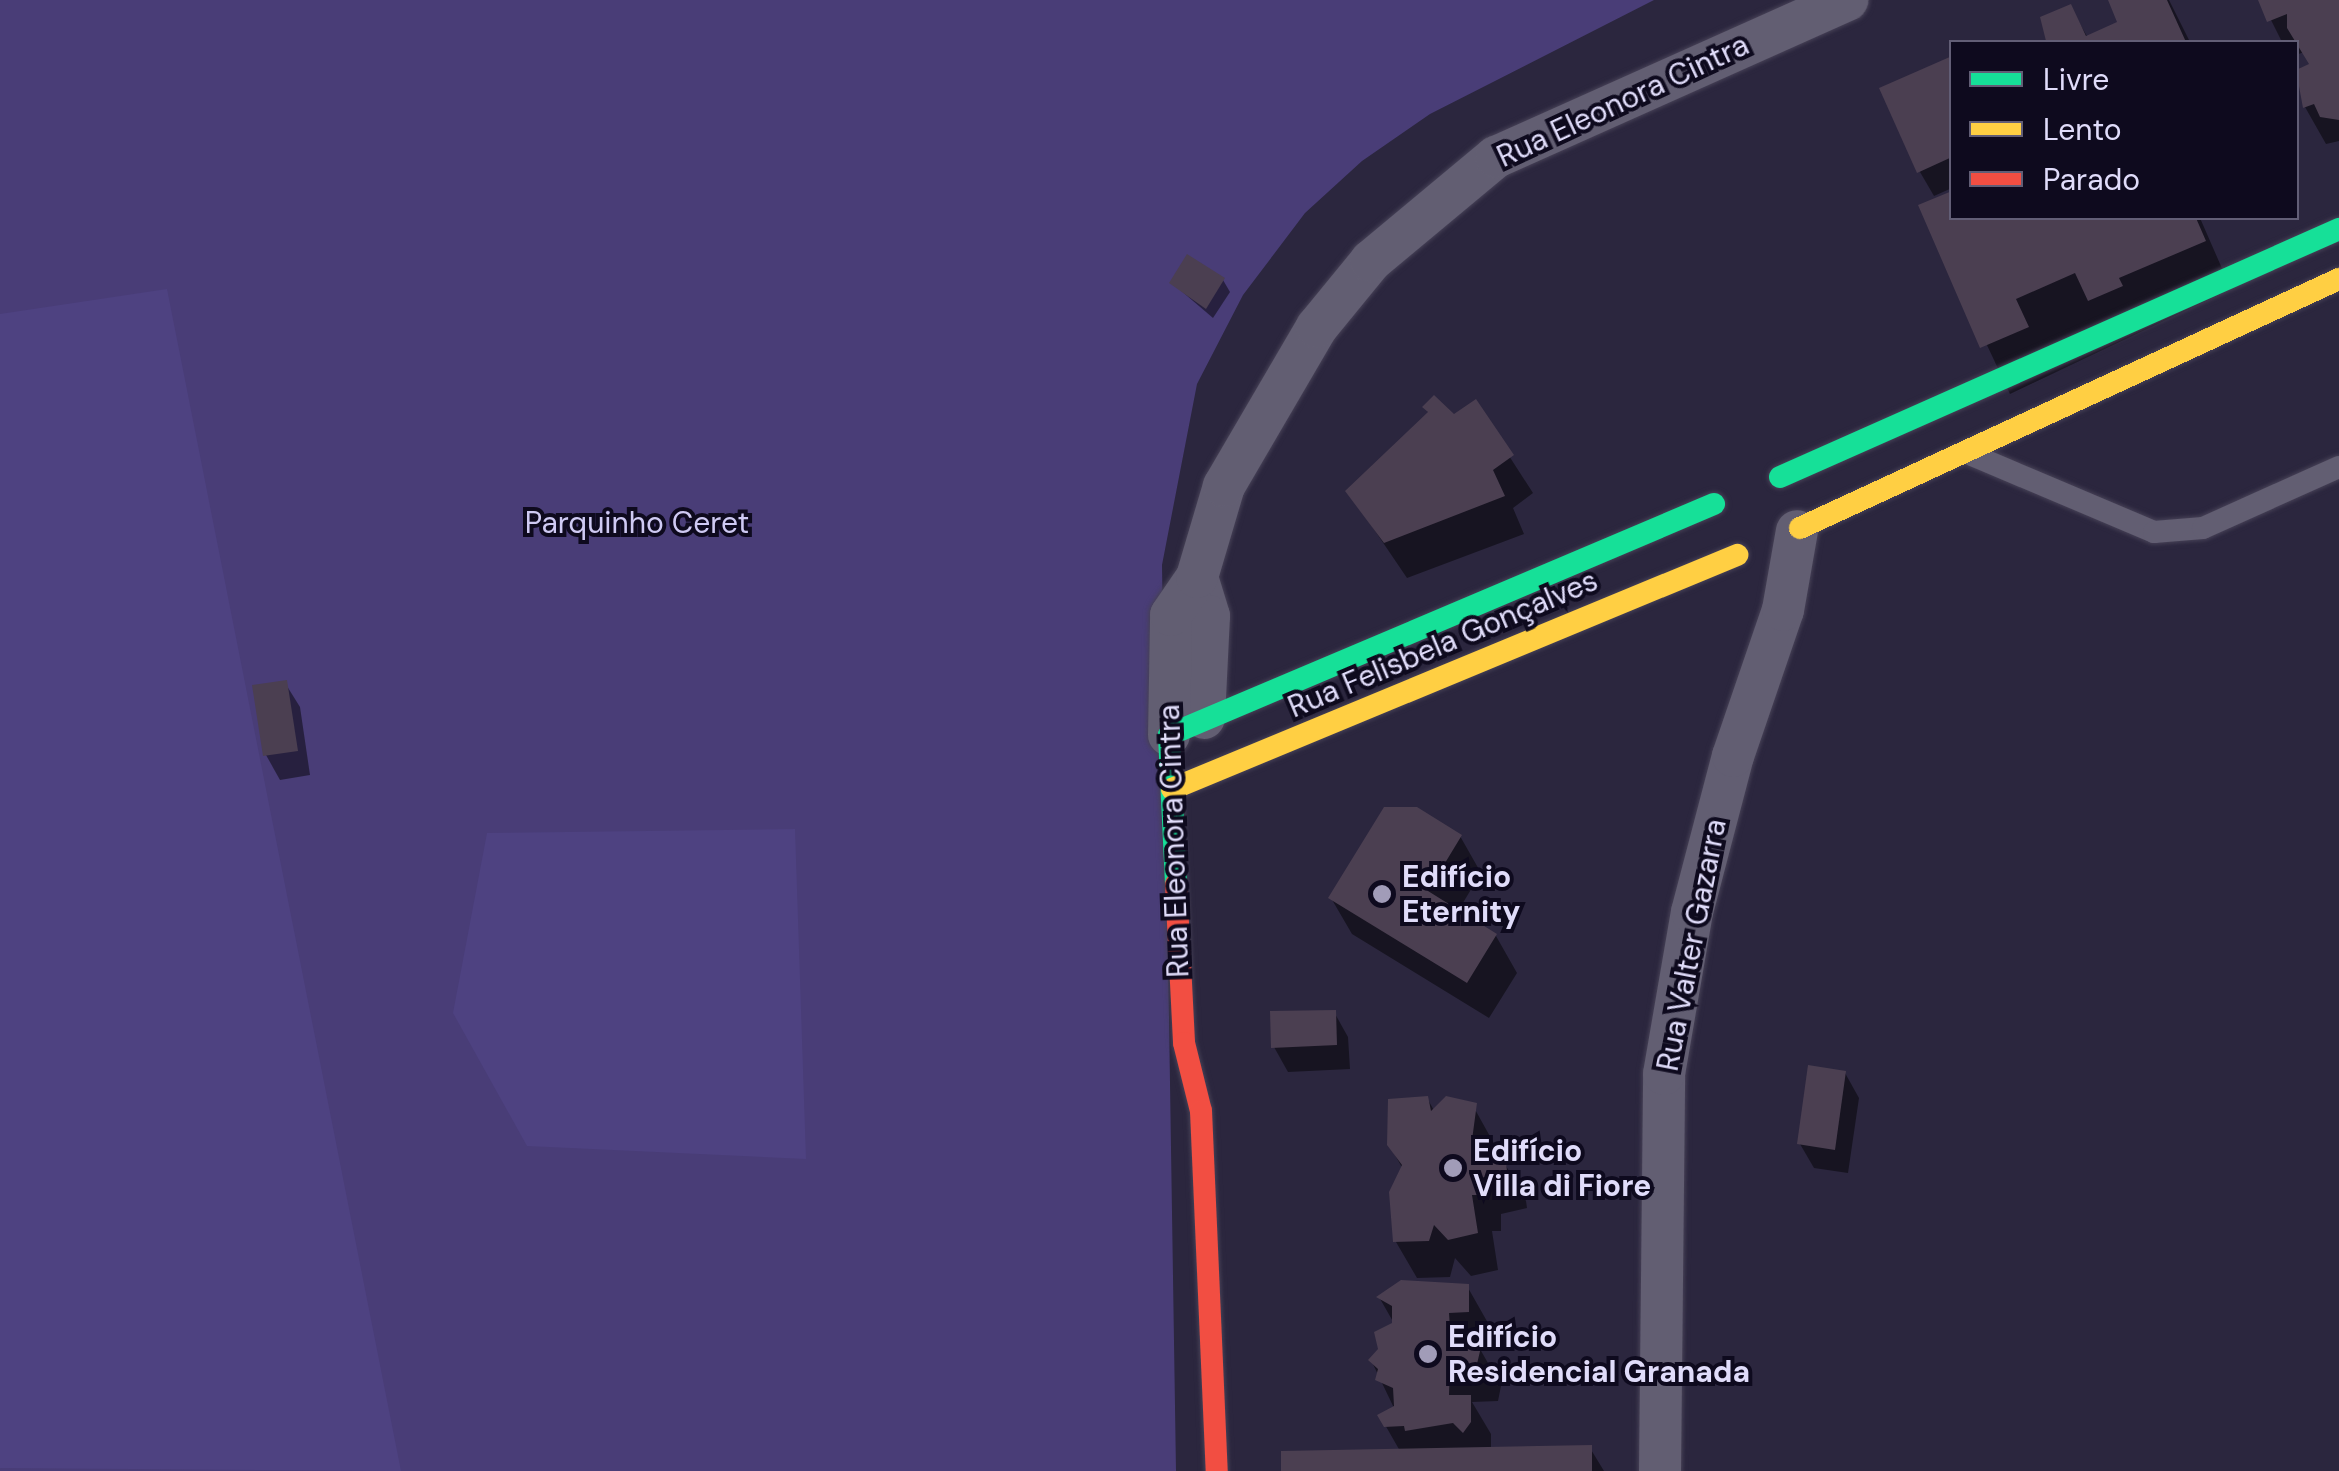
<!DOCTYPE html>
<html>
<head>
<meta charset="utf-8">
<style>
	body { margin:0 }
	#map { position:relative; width:2339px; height:1471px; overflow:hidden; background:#2b263e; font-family:"DM Sans",sans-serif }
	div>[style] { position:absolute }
	.green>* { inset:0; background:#493d77 }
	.forest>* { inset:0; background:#4e4281 }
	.shadow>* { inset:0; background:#0007 }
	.building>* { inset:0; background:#4b3f51 }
	.roads { filter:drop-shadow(0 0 2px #464156) drop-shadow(0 0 2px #464156) }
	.lane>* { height:22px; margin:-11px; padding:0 11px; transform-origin:11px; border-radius:11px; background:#625e72 }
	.street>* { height:42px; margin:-21px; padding:0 21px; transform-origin:21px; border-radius:21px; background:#625e72 }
	.fast>* { height:22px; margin:-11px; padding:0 11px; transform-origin:11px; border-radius:11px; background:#16e098 }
	.slow>* { height:22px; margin:-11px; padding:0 11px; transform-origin:11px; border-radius:11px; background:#ffcf43 }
	.jam>* { height:22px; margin:-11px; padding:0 11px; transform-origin:11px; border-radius:11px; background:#f24e42 }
	.dots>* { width:28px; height:28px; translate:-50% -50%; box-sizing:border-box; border:5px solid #0e0a1e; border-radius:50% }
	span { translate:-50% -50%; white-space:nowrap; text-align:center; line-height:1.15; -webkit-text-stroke:8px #0e0a1e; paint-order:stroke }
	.street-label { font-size:30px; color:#e0dcfa }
	.park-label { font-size:30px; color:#cfcaf3 }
	.poi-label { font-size:30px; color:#e0dcfa; font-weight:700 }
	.left { translate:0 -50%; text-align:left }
	.legend { position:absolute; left:1949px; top:40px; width:350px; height:180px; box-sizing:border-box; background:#0e0a1e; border:2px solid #625e76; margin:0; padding:12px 18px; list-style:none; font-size:30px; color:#e0dcfa }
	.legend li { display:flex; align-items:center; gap:20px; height:50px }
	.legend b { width:50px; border:2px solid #625e76 }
</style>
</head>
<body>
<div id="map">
	<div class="green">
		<i style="clip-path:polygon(0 0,1654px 0,1430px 114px,1362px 161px,1305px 213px,1243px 295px,1197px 384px,1162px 565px,1176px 1471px,0 1471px)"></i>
	</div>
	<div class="forest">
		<i style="clip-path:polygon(167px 289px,401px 1471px,0 1468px,0 314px)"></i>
		<i style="clip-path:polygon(795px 829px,806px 1159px,527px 1146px,453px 1013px,487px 833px)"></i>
	</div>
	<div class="shadow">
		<i style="clip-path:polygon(2111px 0,2169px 0,2190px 42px,2048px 42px,2070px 7px,2088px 38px,2121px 23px)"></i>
		<i style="clip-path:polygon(2261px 0,2339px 0,2339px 141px,2326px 144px,2305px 107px,2296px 72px,2312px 66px,2304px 52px,2296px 55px,2296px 42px,2282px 42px)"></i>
		<i style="clip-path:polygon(1952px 59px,1952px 188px,1934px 196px,1920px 172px)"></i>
		<i style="clip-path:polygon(1922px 207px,1952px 218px,2200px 218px,2231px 289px,2010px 394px)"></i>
		<i style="clip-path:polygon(1223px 280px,1230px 292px,1213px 318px,1172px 283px)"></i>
		<i style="clip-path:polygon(1475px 403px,1533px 493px,1513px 508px,1524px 534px,1407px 578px,1348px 491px,1429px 414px,1425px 407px,1454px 417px)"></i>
		<i style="clip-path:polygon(285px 683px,300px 707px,310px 775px,280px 780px,266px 755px)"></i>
		<i style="clip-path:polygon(1460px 836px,1481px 873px,1458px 911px,1496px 936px,1517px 973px,1489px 1018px,1352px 934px,1331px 898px)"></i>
		<i style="clip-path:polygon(1334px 1012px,1348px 1037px,1350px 1069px,1288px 1072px,1274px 1047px)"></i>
		<i style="clip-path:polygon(1845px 1073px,1859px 1098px,1848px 1173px,1814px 1168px,1800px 1144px)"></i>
		<i style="clip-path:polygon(1427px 1098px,1436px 1114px,1472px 1104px,1497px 1149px,1491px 1161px,1505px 1164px,1526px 1201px,1527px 1208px,1501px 1214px,1501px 1231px,1492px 1231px,1498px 1270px,1471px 1276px,1455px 1258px,1450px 1277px,1417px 1278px,1396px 1242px,1403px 1169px,1389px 1145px)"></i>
		<i style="clip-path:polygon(1467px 1286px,1488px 1323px,1489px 1348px,1480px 1349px,1501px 1386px,1498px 1401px,1472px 1402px,1491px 1434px,1491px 1450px,1590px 1448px,1604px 1471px,1284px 1471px,1400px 1451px,1380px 1416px,1394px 1408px,1371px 1360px,1395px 1325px,1379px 1297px)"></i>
	</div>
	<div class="building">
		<i style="clip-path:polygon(2108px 0,2167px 0,2186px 42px,2027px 42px,2046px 41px,2040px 17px,2071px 4px,2086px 36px,2117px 22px)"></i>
		<i style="clip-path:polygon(2258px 0,2339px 0,2339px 120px,2320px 117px,2314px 104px,2303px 108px,2296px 70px,2309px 64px,2287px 28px,2287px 14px,2267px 22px)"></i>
		<i style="clip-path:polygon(1952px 56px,1952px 157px,1917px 173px,1879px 88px)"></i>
		<i style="clip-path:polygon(1952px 191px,1952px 218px,2196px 218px,2206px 241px,2119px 278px,2123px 286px,2088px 301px,2075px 273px,2016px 299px,2029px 327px,1980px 348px,1918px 205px)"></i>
		<i style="clip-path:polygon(1187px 254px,1225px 278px,1206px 309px,1169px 283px)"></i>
		<i style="clip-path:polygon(1434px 395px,1454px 414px,1476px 399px,1514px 455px,1493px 470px,1505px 496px,1384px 543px,1345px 491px,1428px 412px,1422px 407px)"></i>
		<i style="clip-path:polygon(287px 680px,298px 751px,263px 756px,252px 685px)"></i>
		<i style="clip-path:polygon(1384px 807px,1417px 807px,1462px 835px,1428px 891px,1497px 934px,1467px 983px,1328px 898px)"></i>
		<i style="clip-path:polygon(1336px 1010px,1337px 1045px,1271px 1048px,1270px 1011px)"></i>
		<i style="clip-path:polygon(1808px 1065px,1846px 1071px,1835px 1150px,1797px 1144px)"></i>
		<i style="clip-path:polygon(1428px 1096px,1431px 1111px,1446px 1096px,1477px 1103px,1472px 1140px,1482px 1140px,1483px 1157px,1506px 1162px,1507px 1171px,1481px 1178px,1482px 1195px,1472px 1195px,1478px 1233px,1448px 1240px,1434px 1225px,1429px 1241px,1393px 1242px,1389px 1192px,1402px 1165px,1387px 1145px,1388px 1099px)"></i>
		<i style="clip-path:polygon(1401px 1280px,1469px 1284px,1469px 1312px,1449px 1313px,1451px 1344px,1481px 1347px,1477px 1364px,1450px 1366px,1449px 1395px,1471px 1395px,1471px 1422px,1463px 1433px,1453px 1423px,1405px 1431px,1404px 1426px,1384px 1427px,1377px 1415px,1394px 1406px,1393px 1388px,1375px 1380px,1378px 1369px,1368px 1360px,1378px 1349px,1374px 1332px,1392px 1323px,1392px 1306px,1376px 1297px)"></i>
		<i style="clip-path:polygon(1592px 1445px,1592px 1471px,1281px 1471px,1281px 1451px)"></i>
	</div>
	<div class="roads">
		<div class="lane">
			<i style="left:1972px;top:455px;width:198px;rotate:22.9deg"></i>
			<i style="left:2154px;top:532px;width:49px;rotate:-4.7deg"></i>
			<i style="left:2203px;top:528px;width:149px;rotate:-24.2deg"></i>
		</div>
		<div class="street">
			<i style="left:1197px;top:577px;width:41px;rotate:72.9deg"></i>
			<i style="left:1209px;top:616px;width:102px;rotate:92.8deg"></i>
			<i style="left:1169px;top:735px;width:120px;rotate:-89deg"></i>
			<i style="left:1171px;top:615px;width:46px;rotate:-55.6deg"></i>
			<i style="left:1197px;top:577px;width:95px;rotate:-73.5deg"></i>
			<i style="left:1224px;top:486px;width:184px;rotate:-59.7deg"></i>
			<i style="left:1317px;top:327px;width:85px;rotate:-50.7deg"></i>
			<i style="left:1371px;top:261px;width:163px;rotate:-39.8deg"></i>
			<i style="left:1496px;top:157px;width:385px;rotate:-24.1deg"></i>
			<i style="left:1660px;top:1471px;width:397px;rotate:-89.4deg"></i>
			<i style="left:1664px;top:1074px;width:164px;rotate:-80.2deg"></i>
			<i style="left:1692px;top:912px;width:161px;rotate:-75.3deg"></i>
			<i style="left:1733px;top:756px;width:154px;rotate:-71.1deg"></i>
			<i style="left:1783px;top:610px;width:80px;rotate:-80deg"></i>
		</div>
		<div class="fast">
			<i style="left:1780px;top:477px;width:612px;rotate:-23.92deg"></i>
			<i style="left:1176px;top:884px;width:149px;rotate:-92.7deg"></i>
			<i style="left:1169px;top:735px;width:592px;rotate:-22.97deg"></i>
		</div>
		<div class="slow">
			<i style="left:1800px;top:528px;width:594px;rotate:-24.8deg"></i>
			<i style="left:1172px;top:789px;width:612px;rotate:-22.5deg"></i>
		</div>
		<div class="jam">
			<i style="left:1176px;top:884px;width:159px;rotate:87.1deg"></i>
			<i style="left:1184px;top:1043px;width:70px;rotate:76deg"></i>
			<i style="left:1201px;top:1111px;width:360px;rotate:87.5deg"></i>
		</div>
	</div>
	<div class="dots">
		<i style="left:1382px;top:894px;background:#a19cb8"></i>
		<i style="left:1453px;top:1168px;background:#a19cb8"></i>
		<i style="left:1428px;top:1354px;background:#a19cb8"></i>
	</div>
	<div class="street-label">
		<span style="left:1623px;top:101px;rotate:-25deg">Rua Eleonora Cintra</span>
		<span style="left:1443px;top:644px;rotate:-23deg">Rua Felisbela Gonçalves</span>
		<span style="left:1174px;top:841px;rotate:-92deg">Rua Eleonora Cintra</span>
		<span style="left:1692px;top:945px;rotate:-79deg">Rua Valter Gazarra</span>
	</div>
	<div class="park-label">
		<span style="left:637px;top:523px">Parquinho Ceret</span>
	</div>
	<div class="poi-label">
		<span class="left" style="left:1402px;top:894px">Edifício<br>Eternity</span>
		<span class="left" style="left:1473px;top:1168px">Edifício<br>Villa di Fiore</span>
		<span class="left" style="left:1448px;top:1354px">Edifício<br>Residencial Granada</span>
	</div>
	<ul class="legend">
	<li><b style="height:12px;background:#16e098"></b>Livre</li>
	<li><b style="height:12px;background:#ffcf43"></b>Lento</li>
	<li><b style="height:12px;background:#f24e42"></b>Parado</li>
	</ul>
</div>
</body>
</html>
